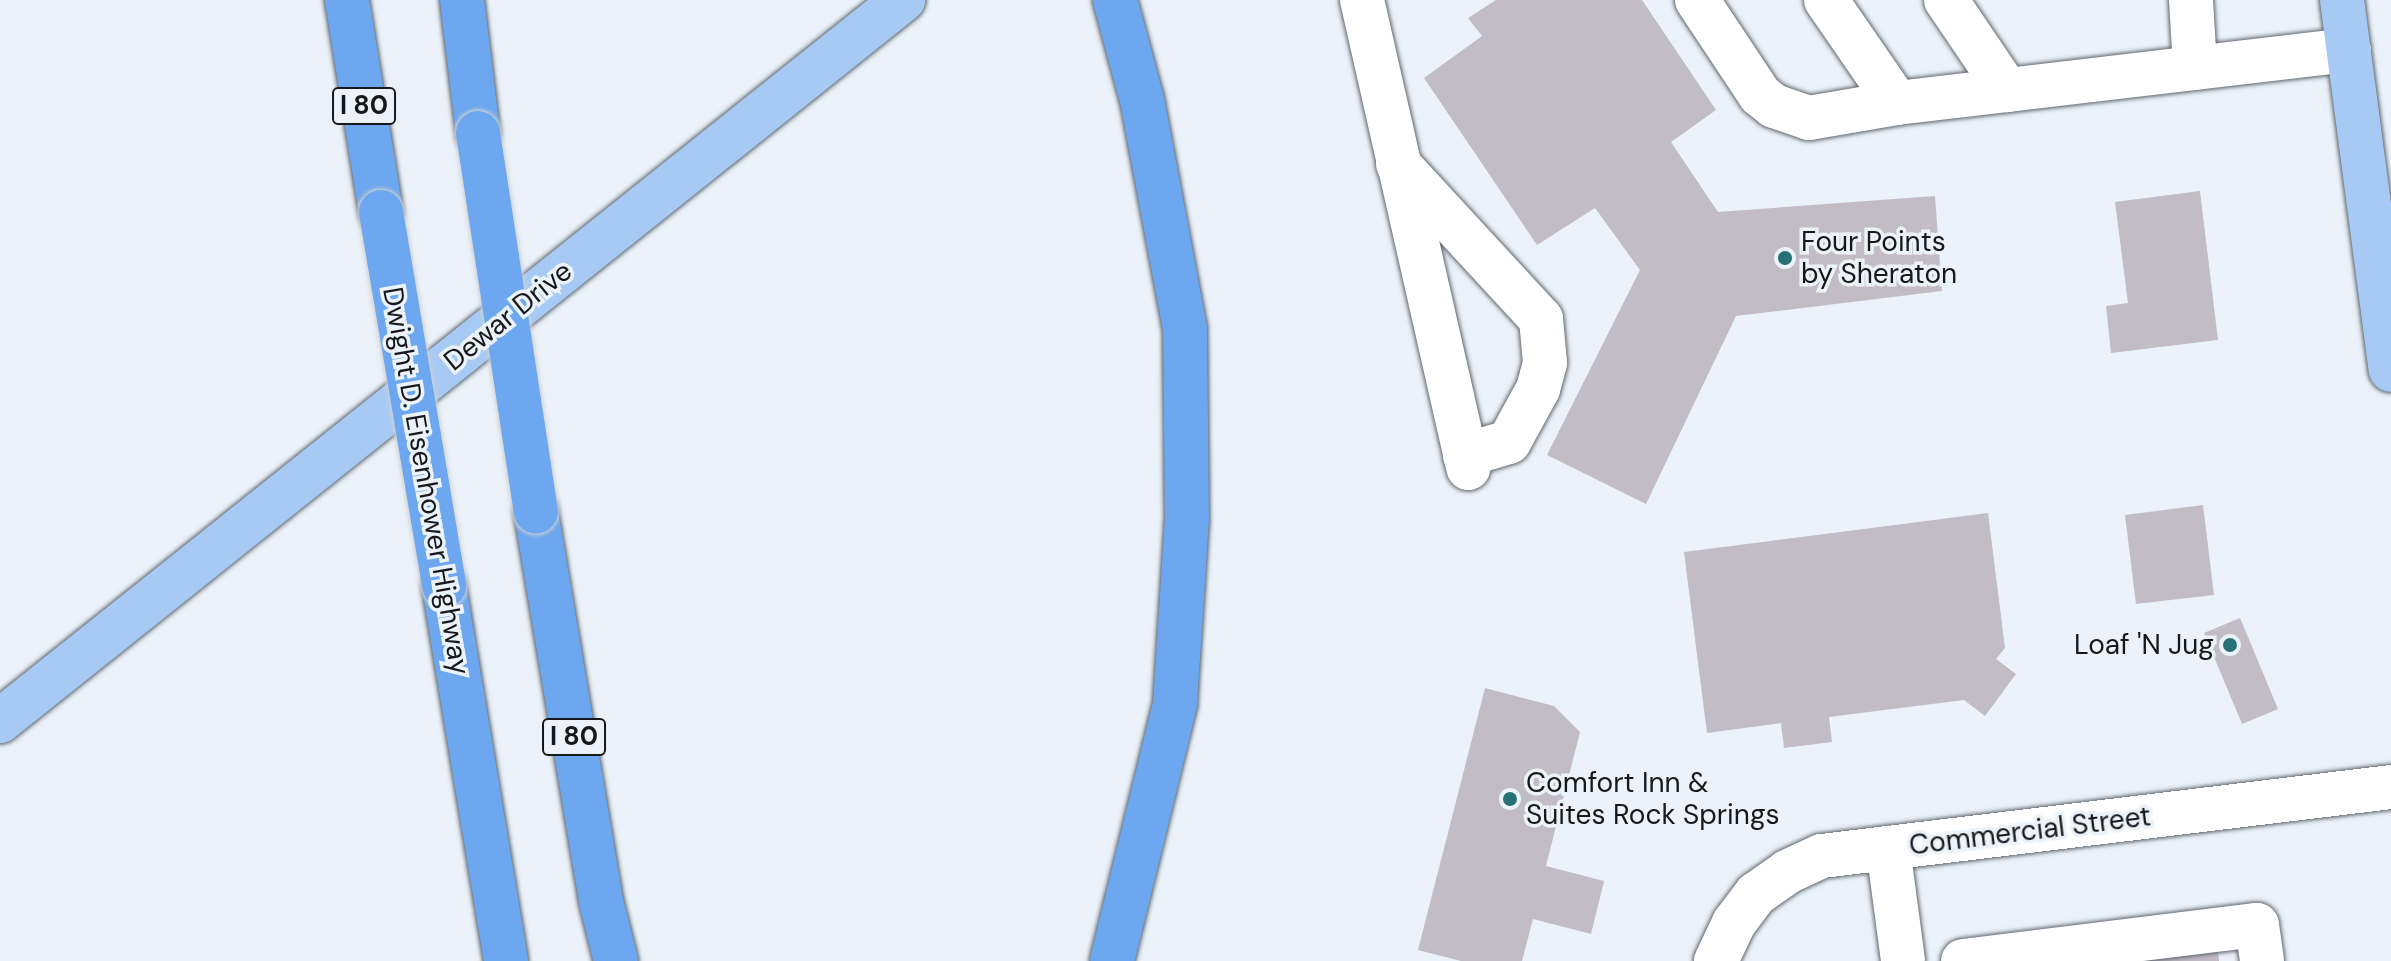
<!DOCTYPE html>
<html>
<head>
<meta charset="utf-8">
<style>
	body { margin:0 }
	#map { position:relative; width:2391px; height:961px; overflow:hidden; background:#ebf2fa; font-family:"DM Sans",sans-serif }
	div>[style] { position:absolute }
	.building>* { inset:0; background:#c2bcc5 }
	.roads { filter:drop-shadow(0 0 2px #61676e) drop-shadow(0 0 2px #61676e) }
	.minor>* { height:44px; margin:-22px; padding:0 22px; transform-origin:22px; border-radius:22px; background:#fff }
	.major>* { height:44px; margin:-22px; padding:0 22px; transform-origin:22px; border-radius:22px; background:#a7caf5 }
	.highway>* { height:44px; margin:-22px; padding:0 22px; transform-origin:22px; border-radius:22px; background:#6ca7ef }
	.bridges { filter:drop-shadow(0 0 2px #d0d1d1) drop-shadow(0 0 2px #d0d1d1) }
	.highway-bridge>* { height:44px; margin:-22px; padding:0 22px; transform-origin:22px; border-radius:22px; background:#6ca7ef }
	.dots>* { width:22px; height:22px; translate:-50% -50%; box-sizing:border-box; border:4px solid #ebf2fa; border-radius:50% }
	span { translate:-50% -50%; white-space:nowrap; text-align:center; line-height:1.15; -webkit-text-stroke:7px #ebf2fa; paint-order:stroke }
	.shield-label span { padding:2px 6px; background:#ebf2fa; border:2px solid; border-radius:6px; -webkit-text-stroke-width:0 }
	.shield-label { font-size:26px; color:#16181b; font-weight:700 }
	.poi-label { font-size:28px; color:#16181b }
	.left { translate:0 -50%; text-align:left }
	.right { translate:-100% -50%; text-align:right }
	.street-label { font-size:28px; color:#16181b }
</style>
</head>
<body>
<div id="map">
	<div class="building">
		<i style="clip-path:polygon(1496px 0,1642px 0,1716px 110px,1671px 142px,1718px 212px,1935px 196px,1942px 291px,1736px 316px,1646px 504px,1547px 455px,1640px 270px,1595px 208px,1537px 245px,1424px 78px,1482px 36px,1468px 18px)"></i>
		<i style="clip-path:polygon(2200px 191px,2218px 340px,2111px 353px,2106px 306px,2128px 303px,2115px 202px)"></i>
		<i style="clip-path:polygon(2203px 505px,2214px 595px,2136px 604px,2125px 515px)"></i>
		<i style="clip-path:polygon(1988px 513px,2005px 648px,1996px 659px,2016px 674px,1985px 716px,1964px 700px,1829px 717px,1832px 742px,1784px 748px,1781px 723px,1707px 733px,1684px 552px)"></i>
		<i style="clip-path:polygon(2240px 618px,2278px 709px,2242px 724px,2204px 633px)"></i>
		<i style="clip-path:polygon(1485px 688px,1554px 706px,1580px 732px,1546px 866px,1604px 881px,1591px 934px,1533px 919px,1522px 961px,1461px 961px,1418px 950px)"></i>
		<i style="clip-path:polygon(2218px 950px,2219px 961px,2142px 961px)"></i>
	</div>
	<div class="roads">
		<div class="minor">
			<i style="left:1362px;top:0;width:480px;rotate:77.2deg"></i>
			<i style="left:1697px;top:0;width:114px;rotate:56.4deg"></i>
			<i style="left:1760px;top:95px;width:18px;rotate:38deg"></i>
			<i style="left:1774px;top:106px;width:37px;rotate:19deg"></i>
			<i style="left:1809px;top:118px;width:89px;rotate:-9.7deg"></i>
			<i style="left:1826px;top:0;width:125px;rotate:55.4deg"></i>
			<i style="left:1897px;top:103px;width:455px;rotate:-6.7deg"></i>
			<i style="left:1946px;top:0;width:109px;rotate:55.9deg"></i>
			<i style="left:2191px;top:0;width:68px;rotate:86.6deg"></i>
			<i style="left:1398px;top:164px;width:211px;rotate:47.3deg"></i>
			<i style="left:1541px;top:319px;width:44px;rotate:84.8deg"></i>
			<i style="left:1545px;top:363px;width:27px;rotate:105deg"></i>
			<i style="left:1538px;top:389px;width:60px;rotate:118.7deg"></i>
			<i style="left:1509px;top:442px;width:46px;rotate:163.5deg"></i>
			<i style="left:1888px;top:848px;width:114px;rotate:82.4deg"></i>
			<i style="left:1716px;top:961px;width:42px;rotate:-64.7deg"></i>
			<i style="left:1734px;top:923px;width:36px;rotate:-53deg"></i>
			<i style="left:1756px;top:894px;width:38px;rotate:-35deg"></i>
			<i style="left:1787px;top:872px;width:38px;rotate:-25deg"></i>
			<i style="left:1822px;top:856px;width:573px;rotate:-6.91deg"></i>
			<i style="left:1963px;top:961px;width:296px;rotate:-7deg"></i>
			<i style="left:2257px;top:925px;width:36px;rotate:82deg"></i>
		</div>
		<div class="major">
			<i style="left:2342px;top:0;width:373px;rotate:82.5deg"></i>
			<i style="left:0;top:721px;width:1156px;rotate:-38.61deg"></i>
		</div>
		<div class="highway">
			<i style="left:347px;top:0;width:215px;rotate:80.9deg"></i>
			<i style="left:462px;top:0;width:134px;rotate:83.1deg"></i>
			<i style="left:536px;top:512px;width:394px;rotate:80.5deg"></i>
			<i style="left:601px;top:901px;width:62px;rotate:76deg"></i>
			<i style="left:444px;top:586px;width:380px;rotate:80.6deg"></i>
			<i style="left:1112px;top:961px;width:265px;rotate:-76.2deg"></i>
			<i style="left:1175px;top:704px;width:185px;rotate:-86.3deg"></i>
			<i style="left:1187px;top:519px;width:190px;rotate:-90.6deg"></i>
			<i style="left:1185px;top:329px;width:233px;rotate:-100.6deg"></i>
			<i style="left:1142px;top:100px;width:104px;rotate:-105.1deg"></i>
		</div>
	</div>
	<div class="bridges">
		<div class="highway-bridge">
			<i style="left:478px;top:133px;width:383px;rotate:81.3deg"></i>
			<i style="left:381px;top:212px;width:379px;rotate:80.4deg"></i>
		</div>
	</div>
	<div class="dots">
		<i style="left:1785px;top:258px;background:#267076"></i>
		<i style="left:2230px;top:645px;background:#267076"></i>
		<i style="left:1510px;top:799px;background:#267076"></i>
	</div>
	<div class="shield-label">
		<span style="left:364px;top:106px">I 80</span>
		<span style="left:574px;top:737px">I 80</span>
	</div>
	<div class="poi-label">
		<span class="left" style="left:1801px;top:258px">Four Points<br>by Sheraton</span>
		<span class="right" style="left:2214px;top:645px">Loaf 'N Jug</span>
		<span class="left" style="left:1526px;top:799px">Comfort Inn &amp;<br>Suites Rock Springs</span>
	</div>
	<div class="street-label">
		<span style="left:508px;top:316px;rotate:-39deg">Dewar Drive</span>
		<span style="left:426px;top:481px;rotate:80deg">Dwight D. Eisenhower Highway</span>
		<span style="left:2030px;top:831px;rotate:-7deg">Commercial Street</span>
	</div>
</div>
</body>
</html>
